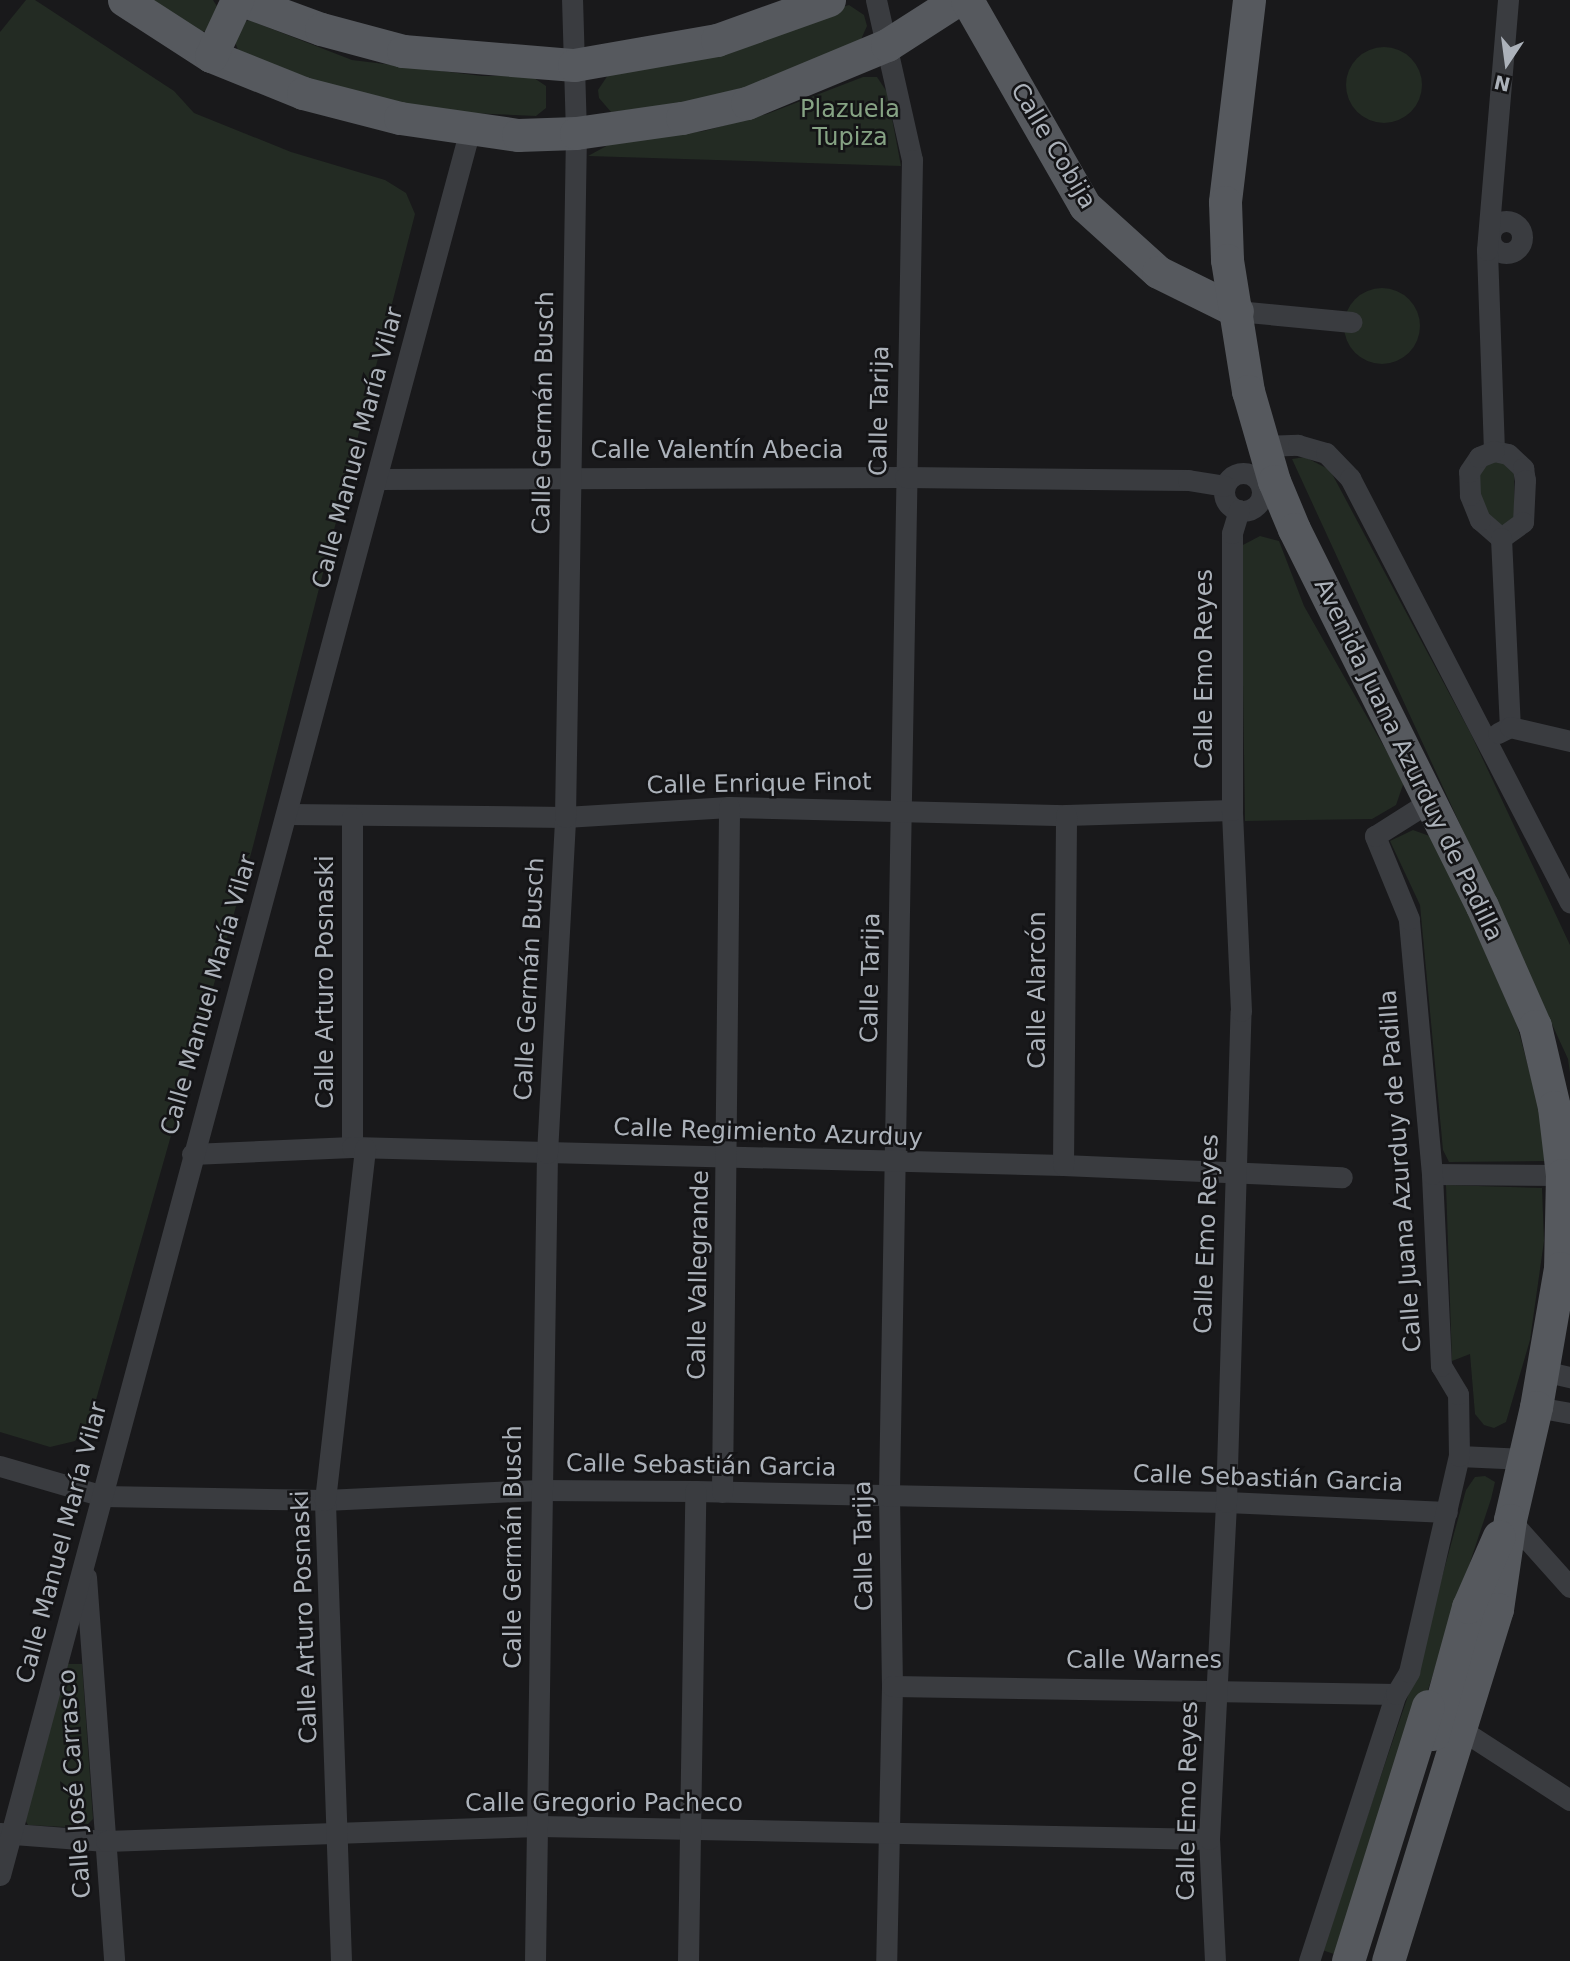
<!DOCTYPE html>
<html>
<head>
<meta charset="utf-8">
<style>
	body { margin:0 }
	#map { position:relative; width:1570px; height:1961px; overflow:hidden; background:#19191b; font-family:"DejaVu Sans",sans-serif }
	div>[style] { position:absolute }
	.green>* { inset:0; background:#232b23 }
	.round { border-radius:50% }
	.street>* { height:21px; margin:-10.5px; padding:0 10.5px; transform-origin:10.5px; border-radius:10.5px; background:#3a3c40 }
	.street>.ring { margin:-10.5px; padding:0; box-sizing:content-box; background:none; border:21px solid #3a3c40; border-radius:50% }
	.primary>* { height:33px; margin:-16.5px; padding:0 16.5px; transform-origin:16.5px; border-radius:16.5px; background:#56595e }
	span { translate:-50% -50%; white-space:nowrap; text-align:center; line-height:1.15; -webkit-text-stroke:5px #141416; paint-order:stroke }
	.park-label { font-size:24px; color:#86a384 }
	.street-label { font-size:24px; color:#acb2ba }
	.north { position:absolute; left:1472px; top:28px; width:70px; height:70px; -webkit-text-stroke:5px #141416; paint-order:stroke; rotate:193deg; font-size:19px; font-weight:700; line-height:28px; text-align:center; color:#acb2ba }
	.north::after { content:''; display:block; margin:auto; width:24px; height:32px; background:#acb2ba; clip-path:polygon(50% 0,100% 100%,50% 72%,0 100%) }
</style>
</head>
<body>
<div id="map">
	<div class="green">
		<i style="clip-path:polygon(26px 0,35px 0,174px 91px,194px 113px,291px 152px,385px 180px,406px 193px,415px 214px,252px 850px,90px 1421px,75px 1441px,50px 1447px,0 1432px,0 32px)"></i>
		<i style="clip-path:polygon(149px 0,213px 0,218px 8px,206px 31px,198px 32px)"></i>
		<i style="clip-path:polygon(849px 5px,864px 15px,867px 26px,859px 44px,761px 83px,685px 103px,611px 112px,599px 98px,598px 90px,610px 72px)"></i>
		<i style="clip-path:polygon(249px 20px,352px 60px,482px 76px,531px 76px,546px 86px,546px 108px,536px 116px,444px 112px,300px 79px,239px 53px,235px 42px,240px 24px)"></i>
		<i class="round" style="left:1346px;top:47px;width:76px;height:76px"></i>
		<i style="clip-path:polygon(863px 77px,877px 77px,887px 92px,901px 166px,588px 156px,610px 144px,704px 131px,767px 114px)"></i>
		<i class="round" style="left:1344px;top:288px;width:76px;height:76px"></i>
		<i style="clip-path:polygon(1305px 457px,1330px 470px,1471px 734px,1570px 945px,1570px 1073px,1568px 1059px,1292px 459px)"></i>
		<i style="clip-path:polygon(1502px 460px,1514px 471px,1515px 523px,1496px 526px,1487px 518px,1477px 489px,1479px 471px,1487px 461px)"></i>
		<i style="clip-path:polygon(1260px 536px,1279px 541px,1304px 606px,1404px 782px,1396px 805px,1372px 819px,1245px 821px,1241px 546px)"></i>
		<i style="clip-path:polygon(1413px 830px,1435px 838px,1517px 1025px,1539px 1107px,1545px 1161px,1449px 1162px,1443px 1150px,1420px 905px,1390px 841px)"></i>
		<i style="clip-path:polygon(1446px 1185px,1542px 1188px,1544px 1241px,1530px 1340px,1506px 1422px,1494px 1428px,1484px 1425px,1475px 1414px,1470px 1354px,1452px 1361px)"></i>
		<i style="clip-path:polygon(1485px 1476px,1495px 1482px,1491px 1499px,1340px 1956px,1322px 1950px,1415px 1675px,1466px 1490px,1475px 1477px)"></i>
		<i style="clip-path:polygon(67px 1664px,82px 1664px,93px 1819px,84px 1828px,28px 1825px,23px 1816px)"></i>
	</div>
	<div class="street">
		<i style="left:876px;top:0;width:164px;rotate:77.3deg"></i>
		<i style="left:912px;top:160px;width:1335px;rotate:90.99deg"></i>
		<i style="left:889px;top:1495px;width:191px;rotate:89.1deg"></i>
		<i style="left:892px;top:1686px;width:275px;rotate:91.2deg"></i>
		<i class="ring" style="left:1490px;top:221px;width:11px;height:11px"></i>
		<i style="left:1237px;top:311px;width:115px;rotate:5.5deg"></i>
		<i style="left:1264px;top:446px;width:34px;rotate:-2deg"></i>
		<i style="left:1298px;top:445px;width:29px;rotate:16deg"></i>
		<i style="left:1326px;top:453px;width:35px;rotate:46deg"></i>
		<i style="left:1350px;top:478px;width:478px;rotate:62.6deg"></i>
		<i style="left:1494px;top:451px;width:201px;rotate:-92deg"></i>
		<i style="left:1487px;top:250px;width:251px;rotate:-85.2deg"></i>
		<i style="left:1494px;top:451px;width:14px;rotate:12deg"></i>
		<i style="left:1508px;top:454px;width:21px;rotate:43deg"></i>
		<i style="left:1523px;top:468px;width:12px;rotate:81deg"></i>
		<i style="left:1525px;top:480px;width:42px;rotate:92.7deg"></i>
		<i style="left:1523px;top:522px;width:27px;rotate:144deg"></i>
		<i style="left:1501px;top:538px;width:28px;rotate:-139deg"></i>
		<i style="left:1480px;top:520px;width:27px;rotate:-112deg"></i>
		<i style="left:1470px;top:495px;width:23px;rotate:-92deg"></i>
		<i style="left:1469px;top:472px;width:18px;rotate:-56deg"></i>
		<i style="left:1479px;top:457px;width:16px;rotate:-22deg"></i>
		<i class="ring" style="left:1224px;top:473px;width:17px;height:17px"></i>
		<i style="left:377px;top:479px;width:528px;rotate:-0.22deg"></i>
		<i style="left:905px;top:477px;width:283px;rotate:0.6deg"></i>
		<i style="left:1188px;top:480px;width:37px;rotate:9deg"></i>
		<i style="left:1501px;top:538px;width:189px;rotate:87.3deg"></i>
		<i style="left:1498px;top:733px;width:13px;rotate:-27deg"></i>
		<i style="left:1510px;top:727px;width:62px;rotate:13.1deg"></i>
		<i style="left:287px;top:814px;width:278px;rotate:0.6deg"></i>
		<i style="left:565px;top:817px;width:164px;rotate:-3.5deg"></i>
		<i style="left:729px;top:807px;width:337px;rotate:1.4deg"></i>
		<i style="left:1066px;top:815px;width:166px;rotate:-1.7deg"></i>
		<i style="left:352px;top:1147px;width:330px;rotate:-90deg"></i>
		<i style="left:192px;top:1154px;width:160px;rotate:-2.5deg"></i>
		<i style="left:352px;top:1147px;width:711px;rotate:1.45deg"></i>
		<i style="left:1063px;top:1165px;width:279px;rotate:2.5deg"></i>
		<i style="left:1063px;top:1165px;width:350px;rotate:-89.5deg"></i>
		<i style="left:1432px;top:1174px;width:130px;rotate:0.4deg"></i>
		<i style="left:1543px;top:1371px;width:28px;rotate:13deg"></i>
		<i style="left:1536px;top:1407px;width:35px;rotate:10deg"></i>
		<i style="left:1459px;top:1456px;width:67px;rotate:2.6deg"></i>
		<i style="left:0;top:1466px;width:107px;rotate:16.2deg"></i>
		<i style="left:103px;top:1496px;width:222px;rotate:1deg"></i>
		<i style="left:325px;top:1500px;width:214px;rotate:-2.7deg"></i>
		<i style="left:539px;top:1490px;width:156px;rotate:0.4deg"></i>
		<i style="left:695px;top:1491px;width:531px;rotate:1.19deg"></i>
		<i style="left:1226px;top:1502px;width:221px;rotate:2.6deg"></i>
		<i style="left:722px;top:1492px;width:685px;rotate:-89.41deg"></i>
		<i style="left:1510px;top:1520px;width:90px;rotate:48.2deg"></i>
		<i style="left:86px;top:1577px;width:385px;rotate:85.8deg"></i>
		<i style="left:892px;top:1686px;width:504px;rotate:0.91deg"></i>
		<i style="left:1471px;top:1736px;width:118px;rotate:32.9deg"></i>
		<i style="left:0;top:1833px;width:106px;rotate:4.3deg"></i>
		<i style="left:106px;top:1841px;width:433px;rotate:-2deg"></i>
		<i style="left:539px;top:1826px;width:670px;rotate:1.11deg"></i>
		<i style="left:0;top:1875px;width:1807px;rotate:-74.93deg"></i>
		<i style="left:341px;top:1961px;width:461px;rotate:-92deg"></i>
		<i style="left:325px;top:1500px;width:354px;rotate:-83.5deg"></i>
		<i style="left:535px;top:1961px;width:808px;rotate:-89.15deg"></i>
		<i style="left:547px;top:1153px;width:336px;rotate:-86.9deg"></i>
		<i style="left:565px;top:817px;width:684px;rotate:-89.08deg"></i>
		<i style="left:576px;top:133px;width:133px;rotate:-91.7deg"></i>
		<i style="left:688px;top:1961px;width:470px;rotate:-89.1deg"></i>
		<i style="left:1215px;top:1961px;width:122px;rotate:-92.8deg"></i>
		<i style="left:1209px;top:1839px;width:337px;rotate:-87.1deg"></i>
		<i style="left:1226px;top:1502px;width:491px;rotate:-88.3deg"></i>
		<i style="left:1241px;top:1011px;width:201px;rotate:-92.6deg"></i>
		<i style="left:1232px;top:810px;width:277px;rotate:-90deg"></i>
		<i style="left:1232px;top:533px;width:24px;rotate:-73deg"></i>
		<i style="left:1309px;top:1961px;width:281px;rotate:-72deg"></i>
		<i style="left:1396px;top:1694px;width:26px;rotate:-59deg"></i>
		<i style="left:1409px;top:1672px;width:222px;rotate:-77deg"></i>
		<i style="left:1459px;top:1456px;width:62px;rotate:-90.9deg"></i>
		<i style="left:1458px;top:1394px;width:33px;rotate:-121deg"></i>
		<i style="left:1441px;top:1366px;width:192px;rotate:-92.7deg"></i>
		<i style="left:1432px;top:1174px;width:256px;rotate:-95.2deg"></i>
		<i style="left:1409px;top:919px;width:90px;rotate:-112.3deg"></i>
		<i style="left:1375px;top:836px;width:62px;rotate:-32.4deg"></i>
	</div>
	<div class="primary">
		<i style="left:124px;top:0;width:103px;rotate:32.8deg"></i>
		<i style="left:211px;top:56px;width:99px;rotate:21.9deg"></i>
		<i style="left:303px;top:93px;width:100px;rotate:14.5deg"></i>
		<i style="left:400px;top:118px;width:119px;rotate:8.2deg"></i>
		<i style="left:518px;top:135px;width:58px;rotate:-2deg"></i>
		<i style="left:576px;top:133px;width:107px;rotate:-8.1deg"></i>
		<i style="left:682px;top:118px;width:67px;rotate:-13deg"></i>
		<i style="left:747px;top:103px;width:152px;rotate:-22.5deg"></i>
		<i style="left:887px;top:45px;width:83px;rotate:-32.7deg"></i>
		<i style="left:242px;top:0;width:84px;rotate:20.2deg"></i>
		<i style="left:321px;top:29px;width:85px;rotate:15deg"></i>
		<i style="left:403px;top:51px;width:172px;rotate:4.7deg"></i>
		<i style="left:574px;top:65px;width:145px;rotate:-9.9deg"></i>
		<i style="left:717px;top:40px;width:119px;rotate:-19.7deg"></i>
		<i style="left:967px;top:0;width:237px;rotate:60.2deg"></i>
		<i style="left:1085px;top:206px;width:98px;rotate:42.1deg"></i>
		<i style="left:1158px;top:272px;width:88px;rotate:26.3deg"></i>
		<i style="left:1249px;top:0;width:203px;rotate:96.8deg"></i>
		<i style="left:1225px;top:202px;width:58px;rotate:88deg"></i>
		<i style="left:1227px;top:260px;width:133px;rotate:80.9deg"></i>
		<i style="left:1248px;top:391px;width:94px;rotate:73.9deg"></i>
		<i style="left:1274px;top:481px;width:52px;rotate:67.4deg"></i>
		<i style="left:1294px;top:529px;width:421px;rotate:63.5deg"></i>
		<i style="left:1482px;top:906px;width:131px;rotate:66.2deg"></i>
		<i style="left:1535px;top:1026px;width:83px;rotate:76.8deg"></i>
		<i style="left:1554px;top:1107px;width:68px;rotate:83.3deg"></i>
		<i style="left:1562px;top:1175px;width:93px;rotate:91.2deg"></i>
		<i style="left:1560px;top:1268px;width:141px;rotate:99.8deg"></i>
		<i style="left:1536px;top:1407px;width:116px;rotate:103deg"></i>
		<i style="left:1510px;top:1520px;width:90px;rotate:98.3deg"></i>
		<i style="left:1497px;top:1609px;width:368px;rotate:107.2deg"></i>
		<i style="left:211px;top:56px;width:62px;rotate:-65.1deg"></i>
		<i style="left:1433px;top:1734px;width:132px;rotate:-74.6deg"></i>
		<i style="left:1468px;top:1607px;width:77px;rotate:-66.4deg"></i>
		<i style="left:1348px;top:1961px;width:267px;rotate:-72.6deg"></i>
	</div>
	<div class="park-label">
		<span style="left:850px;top:124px">Plazuela<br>Tupiza</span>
	</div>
	<div class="street-label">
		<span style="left:1053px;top:146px;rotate:59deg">Calle Cobija</span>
		<span style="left:880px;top:411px;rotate:-89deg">Calle Tarija</span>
		<span style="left:544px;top:413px;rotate:-89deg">Calle Germán Busch</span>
		<span style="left:358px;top:448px;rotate:-75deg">Calle Manuel María Vilar</span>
		<span style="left:717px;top:451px">Calle Valentín Abecia</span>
		<span style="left:1205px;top:669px;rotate:-90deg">Calle Emo Reyes</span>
		<span style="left:1408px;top:760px;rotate:64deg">Avenida Juana Azurduy de Padilla</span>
		<span style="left:759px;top:784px;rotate:-1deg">Calle Enrique Finot</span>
		<span style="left:871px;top:978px;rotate:-89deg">Calle Tarija</span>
		<span style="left:530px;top:979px;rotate:-87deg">Calle Germán Busch</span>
		<span style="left:326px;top:982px;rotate:-90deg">Calle Arturo Posnaski</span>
		<span style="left:1038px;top:990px;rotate:-90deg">Calle Alarcón</span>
		<span style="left:209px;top:995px;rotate:-74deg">Calle Manuel María Vilar</span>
		<span style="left:768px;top:1133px;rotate:2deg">Calle Regimiento Azurduy</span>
		<span style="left:1401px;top:1171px;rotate:-94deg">Calle Juana Azurduy de Padilla</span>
		<span style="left:1207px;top:1234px;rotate:-88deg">Calle Emo Reyes</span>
		<span style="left:699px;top:1275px;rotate:-89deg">Calle Vallegrande</span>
		<span style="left:701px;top:1466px;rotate:1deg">Calle Sebastián Garcia</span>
		<span style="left:1268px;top:1479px;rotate:2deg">Calle Sebastián Garcia</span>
		<span style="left:62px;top:1543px;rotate:-75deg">Calle Manuel María Vilar</span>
		<span style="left:864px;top:1546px;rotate:-91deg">Calle Tarija</span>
		<span style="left:514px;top:1547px;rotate:-90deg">Calle Germán Busch</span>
		<span style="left:305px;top:1617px;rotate:-92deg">Calle Arturo Posnaski</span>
		<span style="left:1144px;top:1661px">Calle Warnes</span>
		<span style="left:75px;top:1784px;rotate:-94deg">Calle José Carrasco</span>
		<span style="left:1188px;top:1801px;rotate:-89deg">Calle Emo Reyes</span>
		<span style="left:604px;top:1804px">Calle Gregorio Pacheco</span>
	</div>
	<div class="north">N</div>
</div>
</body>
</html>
